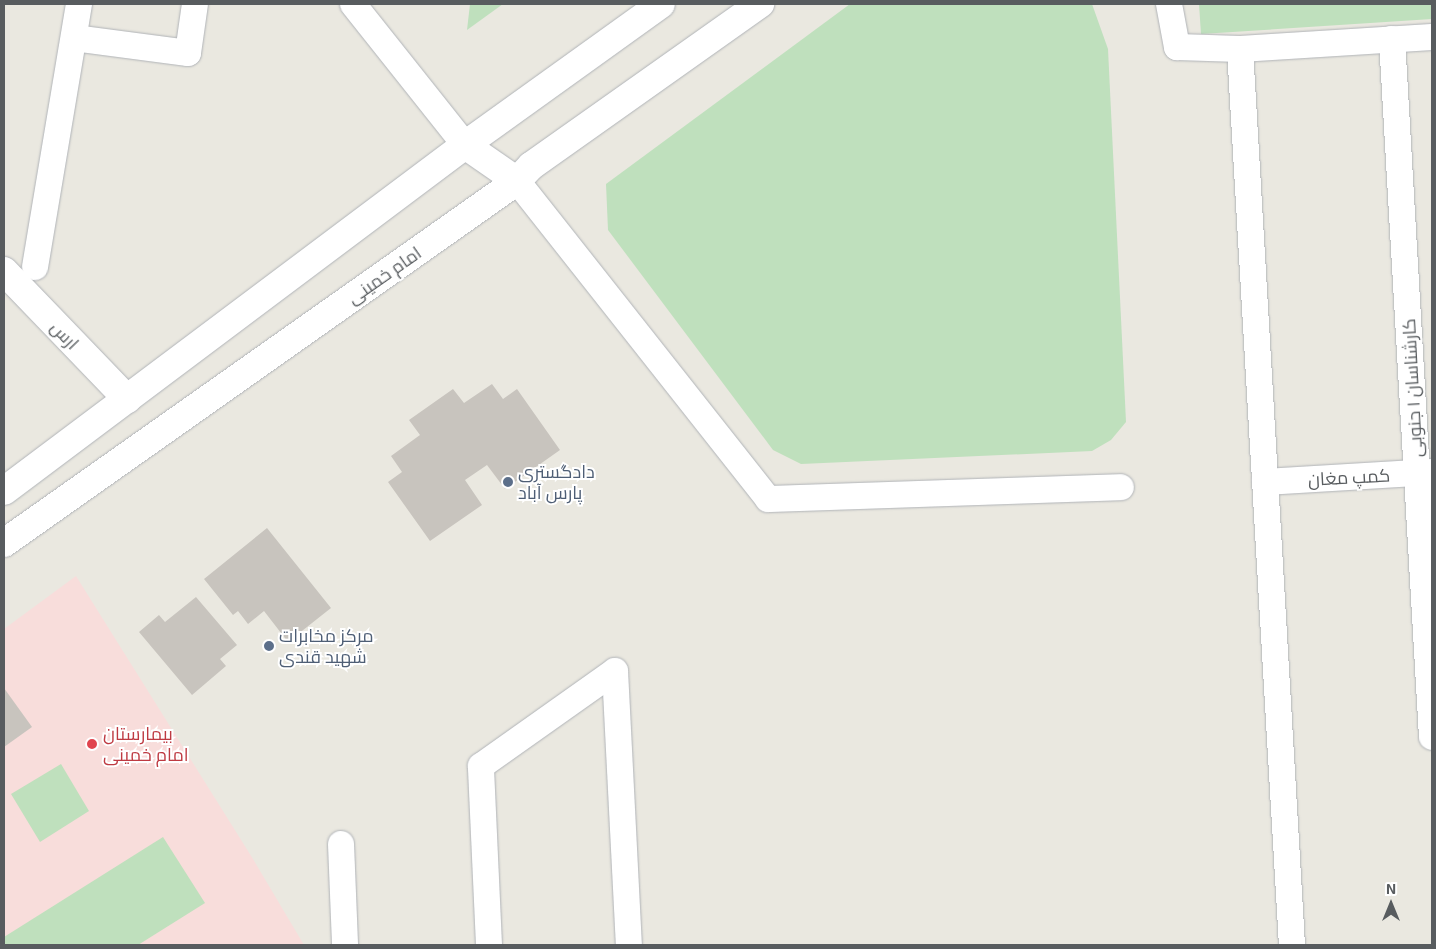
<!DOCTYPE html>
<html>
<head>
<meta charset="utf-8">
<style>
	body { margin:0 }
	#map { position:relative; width:1436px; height:949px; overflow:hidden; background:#eae8e0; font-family:"Exo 2",Cairo,sans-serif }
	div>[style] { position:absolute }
	.medical>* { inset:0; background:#f8dddb }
	.green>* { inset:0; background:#bfe0bd }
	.building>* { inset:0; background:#c8c4be }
	.roads { filter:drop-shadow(0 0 1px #b0b3b7) drop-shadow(0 0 1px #b0b3b7) }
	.street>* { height:26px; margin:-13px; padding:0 13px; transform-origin:13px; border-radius:13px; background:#fff }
	.secondary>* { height:28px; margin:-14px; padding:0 14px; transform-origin:14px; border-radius:14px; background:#fff }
	.dots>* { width:14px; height:14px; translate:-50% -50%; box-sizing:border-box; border:2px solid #fff; border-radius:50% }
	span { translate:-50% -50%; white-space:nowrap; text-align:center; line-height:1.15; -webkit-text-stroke:4px #fff; paint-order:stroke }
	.street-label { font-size:18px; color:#585c5f }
	.service-label { font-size:18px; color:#4e5e75 }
	.left { translate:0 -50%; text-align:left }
	.health-label { font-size:18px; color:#be3a42 }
	.frame { position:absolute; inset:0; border:5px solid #585c5f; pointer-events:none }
	.north { position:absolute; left:1366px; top:879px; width:50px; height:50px; -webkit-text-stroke:4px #fff; paint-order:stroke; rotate:0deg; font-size:14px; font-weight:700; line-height:20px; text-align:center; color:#585c5f }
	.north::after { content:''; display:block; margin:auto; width:18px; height:22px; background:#585c5f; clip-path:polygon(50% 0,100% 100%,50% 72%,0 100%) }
</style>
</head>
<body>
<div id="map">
	<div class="medical">
		<i style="clip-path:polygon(76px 576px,253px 859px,304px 945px,4px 945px,4px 629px)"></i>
	</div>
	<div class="green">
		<i style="clip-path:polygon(470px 4px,503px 4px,467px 30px)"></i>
		<i style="clip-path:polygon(850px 4px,1092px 4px,1108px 49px,1126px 422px,1111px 440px,1092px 451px,801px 464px,773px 450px,608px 230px,606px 184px)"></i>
		<i style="clip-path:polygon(1199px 4px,1432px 4px,1432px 19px,1201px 34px)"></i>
		<i style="clip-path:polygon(61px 764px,89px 811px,40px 842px,11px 794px)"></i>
		<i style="clip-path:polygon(163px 837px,205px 903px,138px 945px,4px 945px,4px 937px)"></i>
	</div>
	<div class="building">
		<i style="clip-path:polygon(492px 384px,503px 399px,517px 389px,560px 450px,505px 489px,487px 465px,465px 480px,482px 505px,430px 541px,388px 482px,402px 472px,391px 456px,420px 435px,409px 420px,453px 389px,464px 403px)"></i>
		<i style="clip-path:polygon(267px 528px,331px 608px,288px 642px,264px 611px,248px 624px,238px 611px,233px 615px,204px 579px)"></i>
		<i style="clip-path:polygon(196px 597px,237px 645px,220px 659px,226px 666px,192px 695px,139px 632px,159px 615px,165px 622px)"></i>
		<i style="clip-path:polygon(4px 688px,32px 727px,4px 747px)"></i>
	</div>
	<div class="roads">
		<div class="street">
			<i style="left:353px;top:4px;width:180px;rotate:51.5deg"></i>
			<i style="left:1169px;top:4px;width:44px;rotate:79.5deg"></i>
			<i style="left:1177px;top:47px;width:63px;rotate:1.8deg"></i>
			<i style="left:1240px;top:49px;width:192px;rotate:-3.6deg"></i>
			<i style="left:74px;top:38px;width:115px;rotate:7.5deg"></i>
			<i style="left:188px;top:53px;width:49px;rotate:-81.9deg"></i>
			<i style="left:1392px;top:39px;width:699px;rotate:86.72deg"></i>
			<i style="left:1240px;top:49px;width:898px;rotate:86.68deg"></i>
			<i style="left:517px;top:181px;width:405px;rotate:51.7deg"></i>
			<i style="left:768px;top:499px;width:353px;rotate:-1.9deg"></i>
			<i style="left:35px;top:267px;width:267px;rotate:-80.5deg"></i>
			<i style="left:1265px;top:482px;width:167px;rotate:-3.4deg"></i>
			<i style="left:615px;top:671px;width:274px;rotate:87.1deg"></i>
			<i style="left:341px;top:844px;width:101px;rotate:87.7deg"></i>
			<i style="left:489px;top:945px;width:179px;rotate:-92.6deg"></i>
			<i style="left:481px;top:766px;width:164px;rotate:-35.3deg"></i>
		</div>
		<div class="secondary">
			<i style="left:465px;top:145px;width:63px;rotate:34.7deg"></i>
			<i style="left:4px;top:271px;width:178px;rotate:46.1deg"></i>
			<i style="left:4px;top:491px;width:576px;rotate:-36.89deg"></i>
			<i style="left:465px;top:145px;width:241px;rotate:-35.7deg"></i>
			<i style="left:4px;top:543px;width:628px;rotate:-35.21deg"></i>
			<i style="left:517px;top:181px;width:21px;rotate:-47deg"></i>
			<i style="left:531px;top:166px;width:281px;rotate:-35.3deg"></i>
		</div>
	</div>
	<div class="dots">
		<i style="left:508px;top:482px;background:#5c6f8a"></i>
		<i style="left:269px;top:646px;background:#5c6f8a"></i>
		<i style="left:92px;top:744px;background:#e0444e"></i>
	</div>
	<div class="street-label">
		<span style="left:384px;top:275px;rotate:-35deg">امام خمینی</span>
		<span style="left:65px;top:335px;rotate:46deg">ارس</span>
		<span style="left:1412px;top:388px;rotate:-93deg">کارشناسان ۱ جنوبی</span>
		<span style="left:1349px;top:477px;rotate:-3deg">کمپ مغان</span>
	</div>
	<div class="service-label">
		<span class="left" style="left:518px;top:482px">دادگستری<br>پارس آباد</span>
		<span class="left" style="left:279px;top:646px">مرکز مخابرات<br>شهید قندی</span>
	</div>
	<div class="health-label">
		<span class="left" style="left:103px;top:744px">بیمارستان<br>امام خمینی</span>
	</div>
	<div class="frame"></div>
	<div class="north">N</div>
</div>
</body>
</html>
